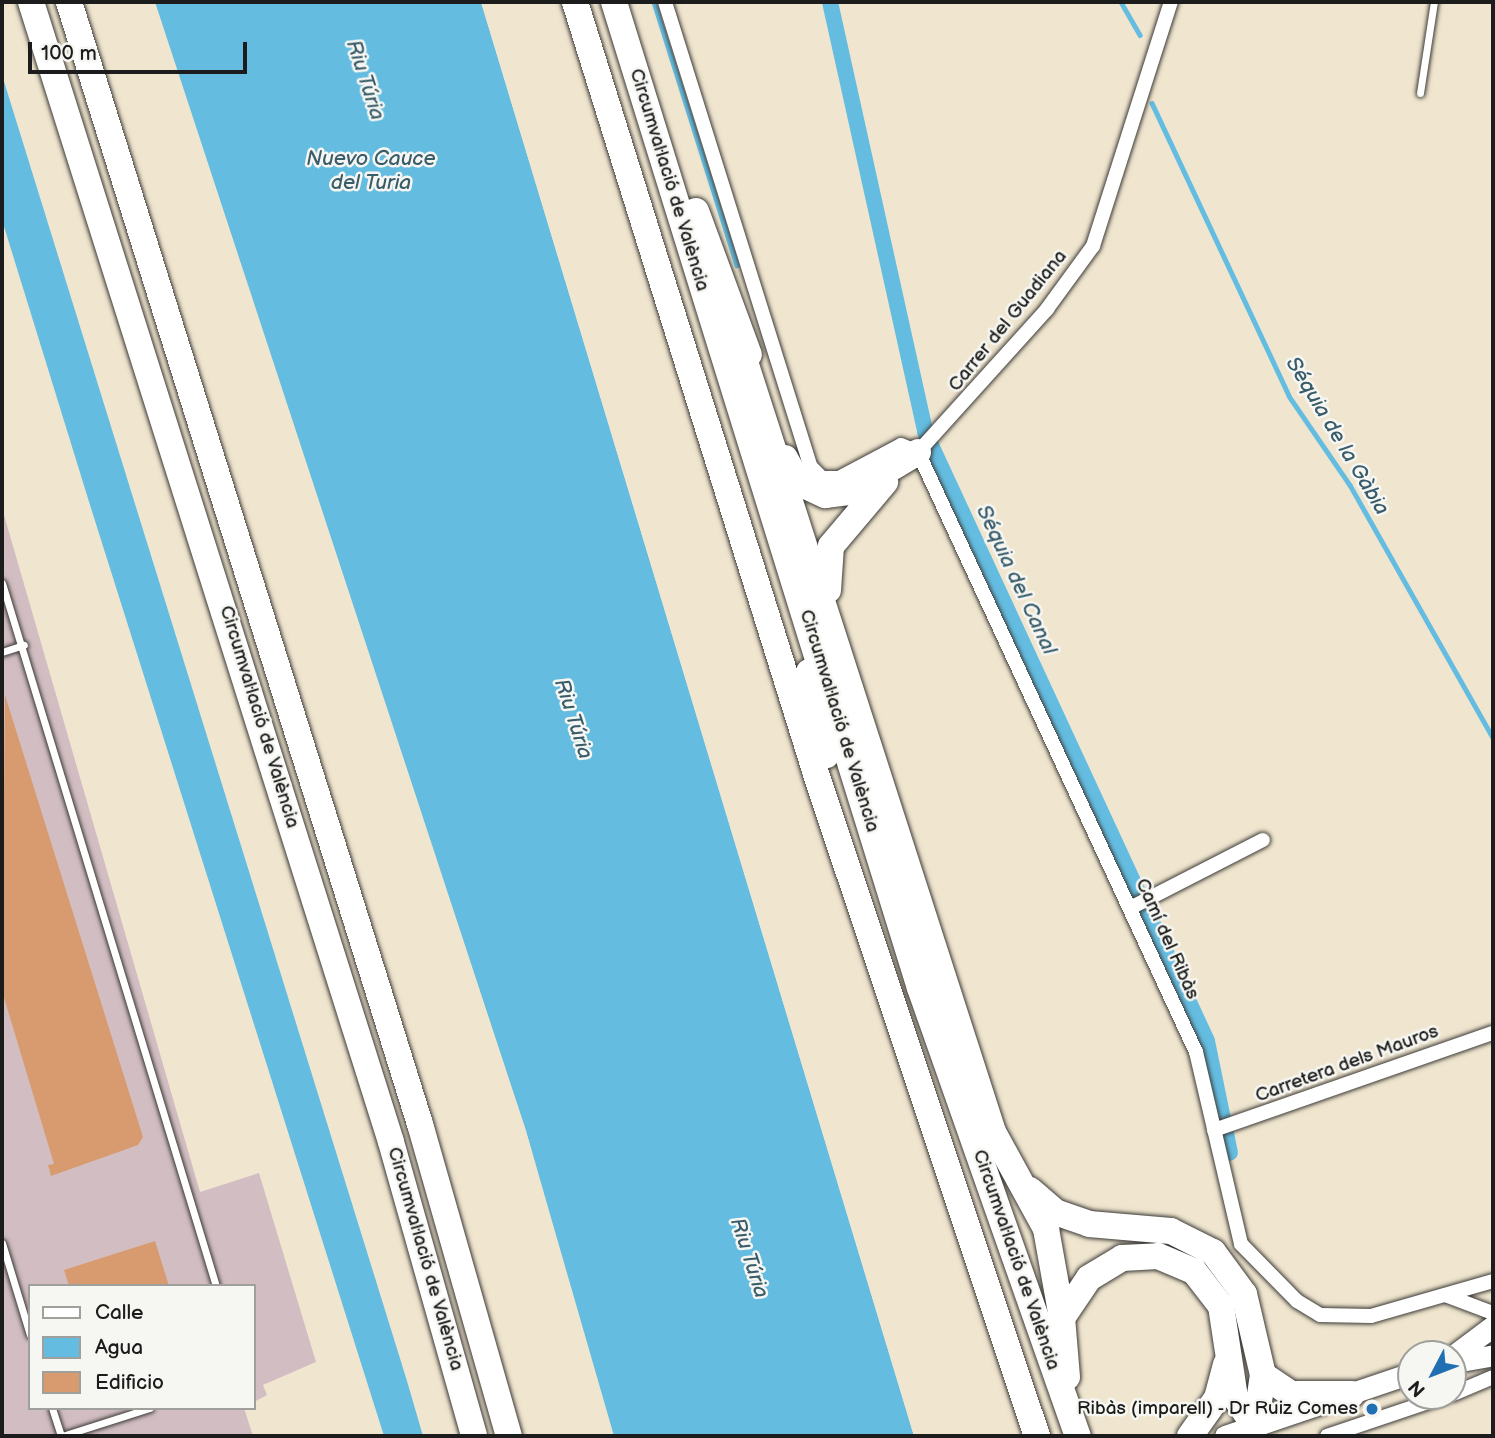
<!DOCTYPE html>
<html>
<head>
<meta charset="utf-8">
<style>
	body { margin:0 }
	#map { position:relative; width:1495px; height:1438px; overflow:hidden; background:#f0e6cf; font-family:"Balsamiq Sans",sans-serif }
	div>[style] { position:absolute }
	.industrial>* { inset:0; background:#d2bec2 }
	.water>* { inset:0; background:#64bde1 }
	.pier>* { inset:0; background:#f0e6cf }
	.stream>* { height:4.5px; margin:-2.25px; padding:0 2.25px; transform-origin:2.25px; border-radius:2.25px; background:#64bde1 }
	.canal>* { height:16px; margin:-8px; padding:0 8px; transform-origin:8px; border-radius:8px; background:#64bde1 }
	.building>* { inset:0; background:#d79b6f }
	.roads { filter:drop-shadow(0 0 2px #3c3a37) drop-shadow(0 0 2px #3c3a37) }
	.lane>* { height:7px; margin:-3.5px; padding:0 3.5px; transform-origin:3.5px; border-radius:3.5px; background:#fff }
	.street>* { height:14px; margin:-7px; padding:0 7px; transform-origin:7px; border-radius:7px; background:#fff }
	.secondary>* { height:21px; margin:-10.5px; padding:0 10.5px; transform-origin:10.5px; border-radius:10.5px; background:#fff }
	.highway>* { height:26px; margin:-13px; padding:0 13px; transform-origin:13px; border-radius:13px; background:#fff }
	.dots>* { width:19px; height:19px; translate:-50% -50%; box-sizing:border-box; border:4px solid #f6f6f2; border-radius:50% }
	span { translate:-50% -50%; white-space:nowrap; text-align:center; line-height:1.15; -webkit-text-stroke:5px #f6f6f2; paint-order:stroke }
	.street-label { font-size:19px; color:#1c1c1c }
	.poi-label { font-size:19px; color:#1c1c1c }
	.right { translate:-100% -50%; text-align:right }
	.water-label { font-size:21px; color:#395c6b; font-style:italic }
	.frame { position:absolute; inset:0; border:4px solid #1c1c1c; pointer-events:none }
	.legend { position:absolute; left:28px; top:1284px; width:228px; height:126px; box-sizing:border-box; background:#f6f6f2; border:2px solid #9f9f9c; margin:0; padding:9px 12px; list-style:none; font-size:21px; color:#1c1c1c }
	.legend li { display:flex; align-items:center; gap:14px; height:35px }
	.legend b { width:35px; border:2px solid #9f9f9c }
	.north { position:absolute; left:1397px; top:1340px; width:70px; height:70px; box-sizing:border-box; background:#f6f6f2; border:2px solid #9f9f9c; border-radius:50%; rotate:228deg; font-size:19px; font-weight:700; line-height:28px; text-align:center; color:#1c1c1c }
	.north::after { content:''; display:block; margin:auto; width:24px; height:32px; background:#1f6fb2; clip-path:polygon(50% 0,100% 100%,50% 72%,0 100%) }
	.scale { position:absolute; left:28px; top:42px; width:219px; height:32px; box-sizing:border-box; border:4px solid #1c1c1c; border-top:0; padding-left:9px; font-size:21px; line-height:24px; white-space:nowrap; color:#1c1c1c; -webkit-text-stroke:5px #f6f6f2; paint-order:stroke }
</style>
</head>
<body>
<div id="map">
	<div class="industrial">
		<i style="clip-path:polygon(2px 508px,200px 1192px,259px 1173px,316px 1362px,263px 1385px,267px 1395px,254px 1402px,254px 1286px,30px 1286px,30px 1408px,244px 1408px,253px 1436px,2px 1436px)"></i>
	</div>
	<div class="water">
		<i style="clip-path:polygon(155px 2px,481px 2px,914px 1436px,611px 1436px,526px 1131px)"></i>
		<i style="clip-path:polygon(2px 75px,407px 1381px,423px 1436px,384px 1436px,90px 505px,2px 220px)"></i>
	</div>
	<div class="pier">
		<i style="clip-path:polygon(152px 2px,526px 1131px,614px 1436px,607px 1436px,523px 1132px)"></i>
		<i style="clip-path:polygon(481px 2px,485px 2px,918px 1436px,914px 1436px)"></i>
	</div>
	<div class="stream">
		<i style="left:654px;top:2px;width:276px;rotate:72.5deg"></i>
		<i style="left:1121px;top:2px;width:38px;rotate:60deg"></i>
		<i style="left:1152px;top:103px;width:323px;rotate:64.9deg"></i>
		<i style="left:1289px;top:396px;width:108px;rotate:55.6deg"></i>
		<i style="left:1350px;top:485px;width:291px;rotate:60.5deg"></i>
	</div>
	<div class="canal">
		<i style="left:830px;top:2px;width:440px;rotate:77.5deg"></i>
		<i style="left:925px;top:432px;width:671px;rotate:65.15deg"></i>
		<i style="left:1207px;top:1041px;width:114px;rotate:78.4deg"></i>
	</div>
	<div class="building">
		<i style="clip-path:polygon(5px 695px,143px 1137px,138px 1145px,51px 1176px,48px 1165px,54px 1164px,2px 991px)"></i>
		<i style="clip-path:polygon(155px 1241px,169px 1286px,69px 1286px,64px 1270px)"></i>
	</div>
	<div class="roads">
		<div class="lane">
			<i style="left:1420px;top:93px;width:92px;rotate:-81.3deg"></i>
			<i style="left:2px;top:583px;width:735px;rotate:73.07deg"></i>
			<i style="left:2px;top:652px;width:23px;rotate:-18deg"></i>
			<i style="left:2px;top:1243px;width:96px;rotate:73.1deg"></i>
			<i style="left:52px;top:1408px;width:29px;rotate:72deg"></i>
			<i style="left:62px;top:1436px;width:92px;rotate:-17.7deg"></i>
		</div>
		<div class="street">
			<i style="left:665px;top:2px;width:486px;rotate:72.6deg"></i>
			<i style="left:810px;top:466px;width:17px;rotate:45deg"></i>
			<i style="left:822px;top:478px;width:17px"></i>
			<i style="left:839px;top:478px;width:70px;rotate:-28deg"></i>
			<i style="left:901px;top:445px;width:18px;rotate:22deg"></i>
			<i style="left:918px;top:452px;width:661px;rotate:65.14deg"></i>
			<i style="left:1196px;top:1052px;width:197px;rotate:76.8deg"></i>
			<i style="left:1241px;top:1244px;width:80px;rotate:45.5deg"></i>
			<i style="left:1297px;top:1301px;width:27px;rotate:31deg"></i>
			<i style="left:1320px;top:1315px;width:51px;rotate:1.1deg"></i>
			<i style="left:1371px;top:1316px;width:127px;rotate:-16deg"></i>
			<i style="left:918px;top:452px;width:193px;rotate:-47.9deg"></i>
			<i style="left:1047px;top:309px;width:78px;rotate:-53.9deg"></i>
			<i style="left:1093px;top:246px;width:256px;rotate:-72.3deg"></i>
			<i style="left:1132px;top:907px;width:147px;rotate:-27.1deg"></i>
			<i style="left:1214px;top:1130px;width:295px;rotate:-19.2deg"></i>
			<i style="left:1445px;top:1295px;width:51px;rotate:20.6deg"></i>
			<i style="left:1453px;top:1394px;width:43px;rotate:-23deg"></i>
			<i style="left:1327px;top:1436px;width:126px;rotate:-18.6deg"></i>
		</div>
		<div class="secondary">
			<i style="left:1453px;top:1356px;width:50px;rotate:-36.9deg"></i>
			<i style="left:1455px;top:1362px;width:39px;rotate:-10deg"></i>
			<i style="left:1225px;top:1436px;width:196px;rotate:-18.7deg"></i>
		</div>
		<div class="highway">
			<i style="left:31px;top:2px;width:1195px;rotate:72.47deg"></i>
			<i style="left:391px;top:1142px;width:305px;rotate:74.2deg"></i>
			<i style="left:69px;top:2px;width:1176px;rotate:72.63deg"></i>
			<i style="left:420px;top:1124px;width:324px;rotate:74.1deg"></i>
			<i style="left:575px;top:2px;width:809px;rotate:72.66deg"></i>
			<i style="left:816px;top:774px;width:698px;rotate:71.54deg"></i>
			<i style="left:614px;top:2px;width:1032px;rotate:72.76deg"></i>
			<i style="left:920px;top:988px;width:475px;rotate:70.6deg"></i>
			<i style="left:696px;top:211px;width:153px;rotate:69.8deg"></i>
			<i style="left:738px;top:340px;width:832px;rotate:72.15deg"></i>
			<i style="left:993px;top:1132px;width:111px;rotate:61.3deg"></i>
			<i style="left:1046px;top:1229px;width:90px;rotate:79.8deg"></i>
			<i style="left:785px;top:458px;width:29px;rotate:61deg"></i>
			<i style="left:799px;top:483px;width:29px;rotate:25deg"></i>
			<i style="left:825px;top:495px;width:26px;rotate:-7deg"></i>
			<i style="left:851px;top:492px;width:78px;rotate:-30.8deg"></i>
			<i style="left:828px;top:590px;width:44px;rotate:-86.1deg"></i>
			<i style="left:831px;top:546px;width:84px;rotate:-49.8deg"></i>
			<i style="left:809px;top:672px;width:85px;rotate:78.4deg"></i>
			<i style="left:1030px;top:1190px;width:33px;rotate:41deg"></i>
			<i style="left:1055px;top:1212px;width:36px;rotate:19deg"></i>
			<i style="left:1089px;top:1224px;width:82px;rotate:4.9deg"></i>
			<i style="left:1171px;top:1231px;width:47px;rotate:26.6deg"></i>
			<i style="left:1213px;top:1252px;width:52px;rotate:53.6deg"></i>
			<i style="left:1244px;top:1294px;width:83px;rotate:76.8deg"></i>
			<i style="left:1263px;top:1375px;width:53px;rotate:98.7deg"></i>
			<i style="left:1263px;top:1375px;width:34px;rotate:34deg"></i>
			<i style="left:1291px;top:1394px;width:61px"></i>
			<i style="left:1067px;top:1377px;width:59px;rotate:-94.8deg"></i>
			<i style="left:1062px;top:1318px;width:48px;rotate:-56deg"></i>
			<i style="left:1089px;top:1278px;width:39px;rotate:-31deg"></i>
			<i style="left:1122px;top:1258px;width:36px;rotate:-3deg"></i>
			<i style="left:1158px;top:1256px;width:39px;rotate:23deg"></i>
			<i style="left:1194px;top:1271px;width:44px;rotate:52.4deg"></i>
			<i style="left:1221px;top:1306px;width:92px;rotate:81.3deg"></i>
			<i style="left:1235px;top:1397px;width:36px;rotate:56deg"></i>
			<i style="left:1190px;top:1436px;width:47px;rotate:-54.6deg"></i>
			<i style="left:1217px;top:1398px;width:35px;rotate:-75deg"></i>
		</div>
	</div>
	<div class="dots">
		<i style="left:1372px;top:1409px;background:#1f6fb2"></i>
	</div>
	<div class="street-label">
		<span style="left:669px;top:180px;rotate:73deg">Circumval·lació de València</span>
		<span style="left:1008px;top:321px;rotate:-51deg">Carrer del Guadiana</span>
		<span style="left:259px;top:717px;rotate:73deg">Circumval·lació de València</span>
		<span style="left:839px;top:721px;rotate:73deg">Circumval·lació de València</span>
		<span style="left:1167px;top:939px;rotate:66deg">Camí del Ribàs</span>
		<span style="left:1347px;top:1064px;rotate:-20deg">Carretera dels Mauros</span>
		<span style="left:425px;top:1259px;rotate:74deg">Circumval·lació de València</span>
		<span style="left:1016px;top:1260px;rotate:71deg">Circumval·lació de València</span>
	</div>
	<div class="poi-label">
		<span class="right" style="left:1358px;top:1409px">Ribàs (imparell) - Dr Ruiz Comes</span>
	</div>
	<div class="water-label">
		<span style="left:365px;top:80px;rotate:72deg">Riu Túria</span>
		<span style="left:371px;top:171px">Nuevo Cauce<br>del Turia</span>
		<span style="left:1337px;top:436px;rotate:59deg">Séquia de la Gàbia</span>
		<span style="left:1016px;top:580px;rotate:65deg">Séquia del Canal</span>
		<span style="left:573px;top:719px;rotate:72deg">Riu Túria</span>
		<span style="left:749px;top:1258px;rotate:72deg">Riu Túria</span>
	</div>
	<div class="frame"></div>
	<ul class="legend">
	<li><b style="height:9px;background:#fff"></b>Calle</li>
	<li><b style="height:19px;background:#64bde1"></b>Agua</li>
	<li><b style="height:19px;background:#d79b6f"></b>Edificio</li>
	</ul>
	<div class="north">N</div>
	<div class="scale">100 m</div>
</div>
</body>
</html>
